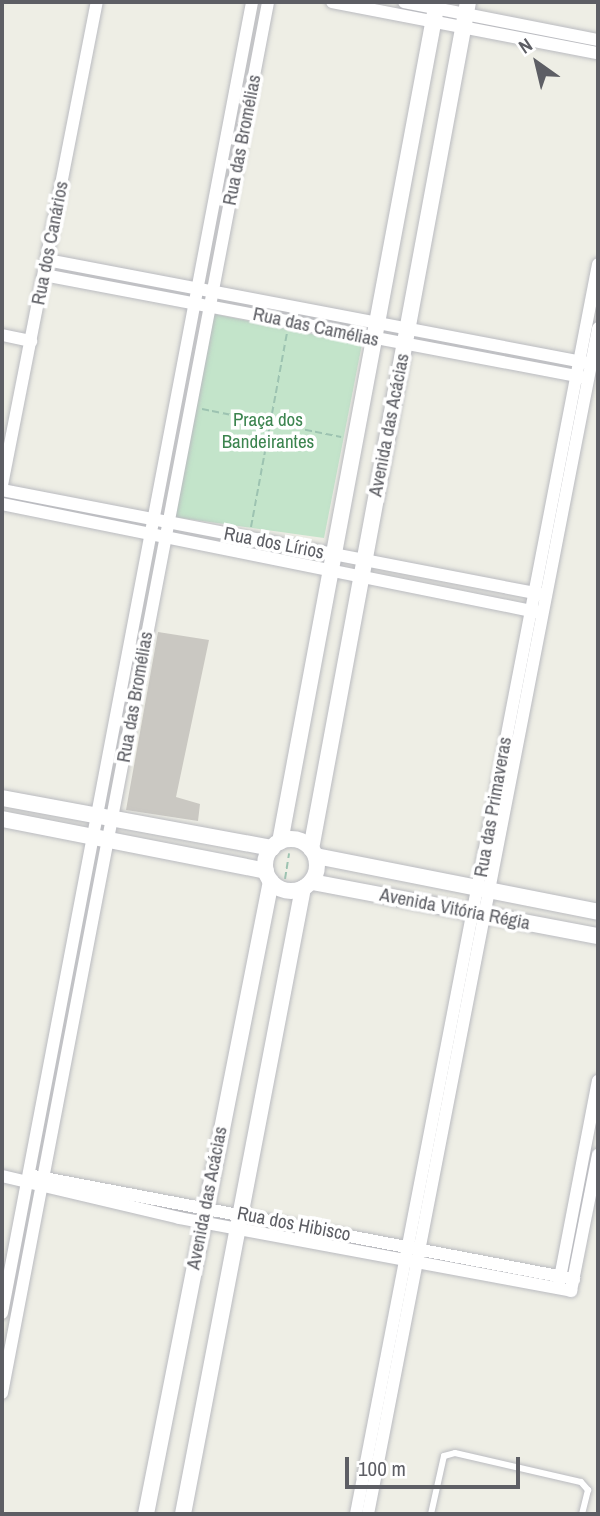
<!DOCTYPE html>
<html>
<head>
<meta charset="utf-8">
<style>
	body { margin:0 }
	#map { position:relative; width:600px; height:1516px; overflow:hidden; background:#eeeee5; font-family:"Archivo Narrow",sans-serif }
	div>[style] { position:absolute }
	.green>* { inset:0; background:#c3e4ca }
	.building>* { inset:0; background:#cac8c2 }
	.path>* { height:2px; margin-top:-1px; transform-origin:0; background:repeating-linear-gradient(90deg,#9dc3b1 0 7px,transparent 0 10.5px) }
	.roads { filter:drop-shadow(0 0 2px #babbc0) drop-shadow(0 0 2px #babbc0) }
	.lane>* { height:6px; margin:-3px; padding:0 3px; transform-origin:3px; border-radius:3px; background:#fff }
	.street>* { height:12px; margin:-6px; padding:0 6px; transform-origin:6px; border-radius:6px; background:#fff }
	.secondary>* { height:16px; margin:-8px; padding:0 8px; transform-origin:8px; border-radius:8px; background:#fff }
	.secondary>.ring { margin:-8px; padding:0; box-sizing:content-box; background:none; border:16px solid #fff; border-radius:50% }
	span { translate:-50% -50%; white-space:nowrap; text-align:center; line-height:1.15; -webkit-text-stroke:7px #fff; paint-order:stroke }
	.street-label { font-size:19px; color:#5d5e64 }
	.park-label { font-size:19px; color:#3c844f }
	.frame { position:absolute; inset:0; border:4px solid #5d5e64; pointer-events:none }
	.north { position:absolute; left:502px; top:28px; width:70px; height:70px; -webkit-text-stroke:5px #fff; paint-order:stroke; rotate:326deg; font-size:19px; font-weight:700; line-height:28px; text-align:center; color:#5d5e64 }
	.north::after { content:''; display:block; margin:auto; width:24px; height:32px; background:#5d5e64; clip-path:polygon(50% 0,100% 100%,50% 72%,0 100%) }
	.scale { position:absolute; left:345px; top:1457px; width:175px; height:32px; box-sizing:border-box; border:4px solid #5d5e64; border-top:0; padding-left:9px; font-size:21px; line-height:24px; white-space:nowrap; color:#5d5e64; -webkit-text-stroke:5px #fff; paint-order:stroke }
</style>
</head>
<body>
<div id="map">
	<div class="green">
		<i style="clip-path:polygon(214px 314px,362px 344px,324px 538px,174px 517px)"></i>
	</div>
	<div class="building">
		<i style="clip-path:polygon(158px 632px,209px 640px,176px 797px,200px 804px,198px 821px,126px 810px)"></i>
	</div>
	<div class="path">
		<i style="left:202px;top:409px;width:142px;rotate:11.4deg"></i>
		<i style="left:251px;top:527px;width:197px;rotate:-79.5deg"></i>
		<i style="left:285px;top:879px;width:26px;rotate:-81deg"></i>
	</div>
	<div class="roads">
		<div class="lane">
			<i style="left:431px;top:1514px;width:59px;rotate:-77.4deg"></i>
			<i style="left:444px;top:1456px;width:11px;rotate:-15deg"></i>
			<i style="left:455px;top:1453px;width:129px;rotate:13deg"></i>
			<i style="left:581px;top:1482px;width:11px;rotate:49deg"></i>
			<i style="left:588px;top:1490px;width:25px;rotate:104deg"></i>
		</div>
		<div class="street">
			<i style="left:332px;top:2px;width:271px;rotate:10.9deg"></i>
			<i style="left:404px;top:2px;width:198px;rotate:11.1deg"></i>
			<i style="left:47px;top:260px;width:551px;rotate:10.78deg"></i>
			<i style="left:44px;top:275px;width:548px;rotate:10.74deg"></i>
			<i style="left:2px;top:335px;width:30px;rotate:12deg"></i>
			<i style="left:2px;top:485px;width:492px;rotate:-78.9deg"></i>
			<i style="left:2px;top:490px;width:548px;rotate:10.94deg"></i>
			<i style="left:2px;top:504px;width:545px;rotate:11.43deg"></i>
			<i style="left:2px;top:1176px;width:182px;rotate:13.3deg"></i>
			<i style="left:179px;top:1218px;width:399px;rotate:10.5deg"></i>
			<i style="left:571px;top:1291px;width:139px;rotate:-78.8deg"></i>
			<i style="left:34px;top:1176px;width:550px;rotate:10.8deg"></i>
			<i style="left:559px;top:1283px;width:206px;rotate:-79.1deg"></i>
			<i style="left:2px;top:1313px;width:1335px;rotate:-79.2deg"></i>
			<i style="left:2px;top:1393px;width:1416px;rotate:-79.17deg"></i>
			<i style="left:356px;top:1514px;width:1273px;rotate:-79.04deg"></i>
			<i style="left:368px;top:1514px;width:1208px;rotate:-79.02deg"></i>
		</div>
		<div class="secondary">
			<i style="left:2px;top:798px;width:275px;rotate:10.5deg"></i>
			<i style="left:2px;top:819px;width:269px;rotate:11.1deg"></i>
			<i class="ring" style="left:265px;top:839px;width:36px;height:36px"></i>
			<i style="left:280px;top:842px;width:855px;rotate:-79.41deg"></i>
			<i style="left:311px;top:849px;width:861px;rotate:-79.5deg"></i>
			<i style="left:316px;top:856px;width:288px;rotate:11.2deg"></i>
			<i style="left:312px;top:882px;width:291px;rotate:10.7deg"></i>
			<i style="left:146px;top:1514px;width:645px;rotate:-78.83deg"></i>
			<i style="left:183px;top:1514px;width:637px;rotate:-79.15deg"></i>
		</div>
	</div>
	<div class="street-label">
		<span style="left:242px;top:140px;rotate:-79deg">Rua das Bromélias</span>
		<span style="left:50px;top:243px;rotate:-79deg">Rua dos Canários</span>
		<span style="left:316px;top:327px;rotate:12deg">Rua das Camélias</span>
		<span style="left:389px;top:425px;rotate:-79deg">Avenida das Acácias</span>
		<span style="left:274px;top:543px;rotate:11deg">Rua dos Lírios</span>
		<span style="left:135px;top:697px;rotate:-80deg">Rua das Bromélias</span>
		<span style="left:493px;top:807px;rotate:-80deg">Rua das Primaveras</span>
		<span style="left:455px;top:909px;rotate:11deg">Avenida Vitória Régia</span>
		<span style="left:207px;top:1198px;rotate:-79deg">Avenida das Acácias</span>
		<span style="left:294px;top:1224px;rotate:11deg">Rua dos Hibisco</span>
	</div>
	<div class="park-label">
		<span style="left:268px;top:431px">Praça dos<br>Bandeirantes</span>
	</div>
	<div class="frame"></div>
	<div class="north">N</div>
	<div class="scale">100 m</div>
</div>
</body>
</html>
